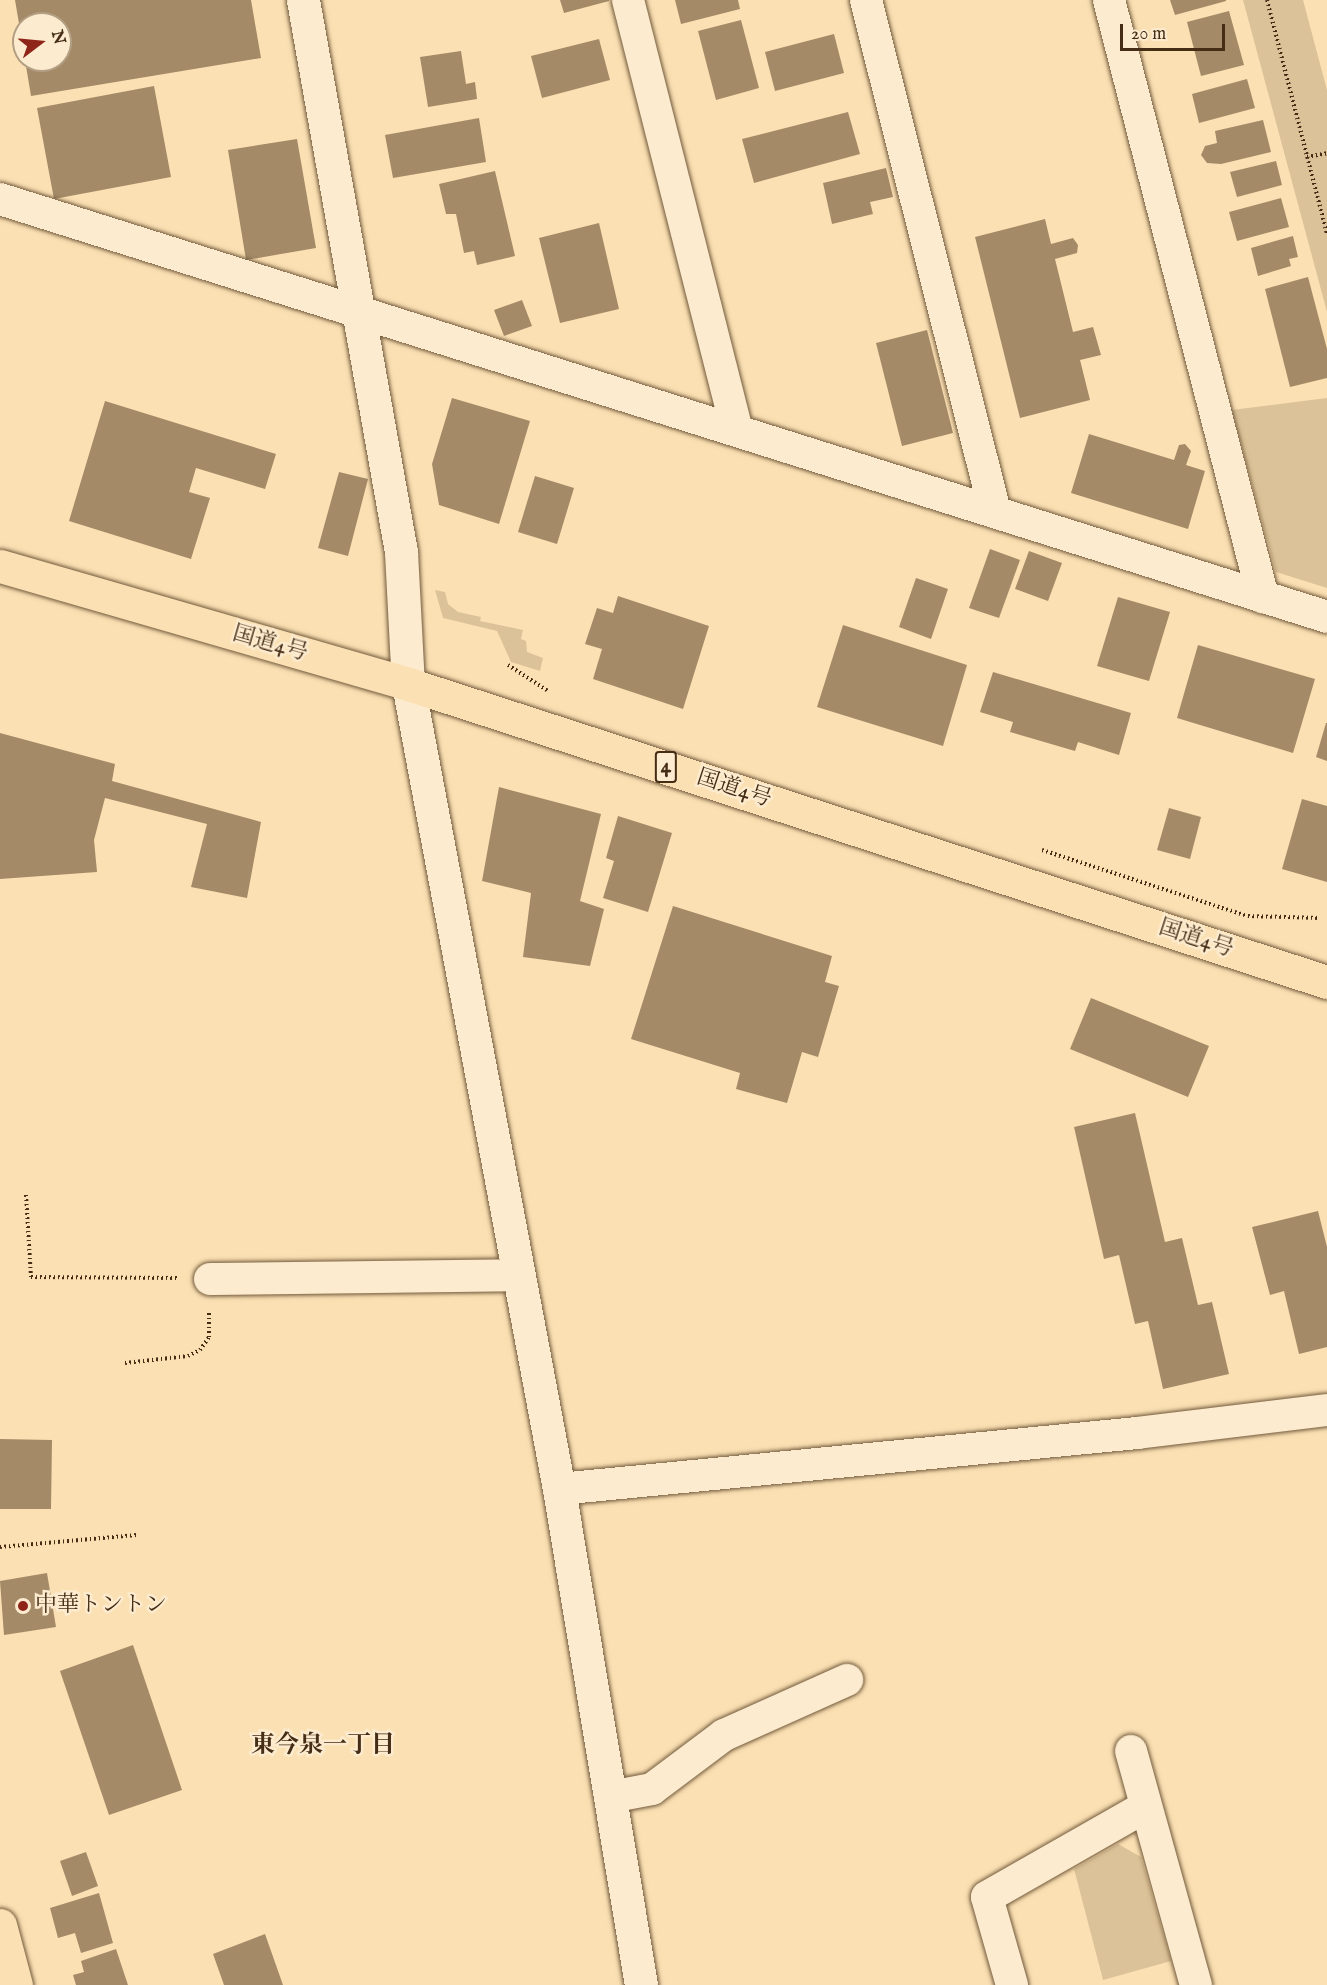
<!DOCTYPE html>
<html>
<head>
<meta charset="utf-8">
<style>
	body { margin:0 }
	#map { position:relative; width:1327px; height:1985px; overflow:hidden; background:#fbe0b3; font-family:"IM FELL English","Noto Serif JP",serif }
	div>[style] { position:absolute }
	.green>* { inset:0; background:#dcc298 }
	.building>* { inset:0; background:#a48a67 }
	.path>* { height:4px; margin-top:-2px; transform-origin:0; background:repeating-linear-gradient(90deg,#452d15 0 1.5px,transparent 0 4.5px) }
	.roads { filter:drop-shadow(0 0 2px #725a3c) drop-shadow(0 0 2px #725a3c) }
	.street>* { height:32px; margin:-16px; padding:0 16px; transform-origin:16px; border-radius:16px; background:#fcebce }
	.secondary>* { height:33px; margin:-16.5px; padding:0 16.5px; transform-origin:16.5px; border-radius:16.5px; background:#fcebce }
	.primary>* { height:33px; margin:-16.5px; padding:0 16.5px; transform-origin:16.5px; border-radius:16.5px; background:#fbe0b3 }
	.highway>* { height:33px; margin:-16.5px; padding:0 16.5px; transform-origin:16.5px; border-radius:16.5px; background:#fbe0b3 }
	.dots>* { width:16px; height:16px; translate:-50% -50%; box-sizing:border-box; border:3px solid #fcebce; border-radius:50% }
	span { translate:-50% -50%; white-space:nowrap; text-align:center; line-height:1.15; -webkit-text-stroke:5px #fcebce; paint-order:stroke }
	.shield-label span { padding:2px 4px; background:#fcebce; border:2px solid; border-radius:4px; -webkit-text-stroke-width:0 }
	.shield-label { font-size:21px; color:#452d15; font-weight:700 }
	.street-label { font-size:22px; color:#452d15 }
	.poi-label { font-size:22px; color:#452d15 }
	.left { translate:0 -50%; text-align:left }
	.neighbourhood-label { font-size:24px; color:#452d15; font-weight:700 }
	.north { position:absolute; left:12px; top:12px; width:60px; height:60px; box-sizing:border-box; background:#fcebce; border:2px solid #b39f84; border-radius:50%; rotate:74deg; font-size:16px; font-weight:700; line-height:24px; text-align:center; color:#452d15 }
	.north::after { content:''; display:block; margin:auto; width:21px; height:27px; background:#8f2418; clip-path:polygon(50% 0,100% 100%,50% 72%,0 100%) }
	.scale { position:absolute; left:1120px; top:24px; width:105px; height:27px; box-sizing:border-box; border:3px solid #452d15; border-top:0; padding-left:8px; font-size:18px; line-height:21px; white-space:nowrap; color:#452d15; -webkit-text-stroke:4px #fcebce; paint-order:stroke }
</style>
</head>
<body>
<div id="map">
	<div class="green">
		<i style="clip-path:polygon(1243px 0,1303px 0,1327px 90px,1327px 312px)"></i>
		<i style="clip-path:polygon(1327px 398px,1327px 588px,1276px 572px,1232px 410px)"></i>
		<i style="clip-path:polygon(435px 590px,445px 592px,448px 604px,458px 612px,481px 617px,480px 621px,523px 630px,521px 639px,526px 641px,527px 652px,543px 658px,540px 671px,511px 662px,497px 631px,443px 618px)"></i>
		<i style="clip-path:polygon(1118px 1844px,1141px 1857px,1171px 1961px,1103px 1980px,1074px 1869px)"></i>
	</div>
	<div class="building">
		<i style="clip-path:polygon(15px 0,251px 0,261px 58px,31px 96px,25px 60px,60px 60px,60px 24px,24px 24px,23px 47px)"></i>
		<i style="clip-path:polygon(560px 0,609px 0,609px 1px,564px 13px)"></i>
		<i style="clip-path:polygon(675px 0,738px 0,740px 9px,681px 24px)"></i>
		<i style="clip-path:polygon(1170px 0,1226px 0,1226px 1px,1175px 15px)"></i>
		<i style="clip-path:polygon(1229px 11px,1244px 65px,1201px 76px,1187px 22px)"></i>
		<i style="clip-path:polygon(741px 20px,759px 88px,716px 100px,698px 31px)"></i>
		<i style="clip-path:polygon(834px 34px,844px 73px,775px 91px,765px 52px)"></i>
		<i style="clip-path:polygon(599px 39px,610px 80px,542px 98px,531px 56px)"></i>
		<i style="clip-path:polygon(461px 51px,466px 84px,475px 82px,477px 99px,428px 107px,420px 57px)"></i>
		<i style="clip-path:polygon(1247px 79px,1255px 108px,1199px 123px,1192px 94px)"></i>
		<i style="clip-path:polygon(154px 86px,171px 177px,54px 199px,37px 108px)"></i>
		<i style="clip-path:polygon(848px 112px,860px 154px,754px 183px,742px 139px)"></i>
		<i style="clip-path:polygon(479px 118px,486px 162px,393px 178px,385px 135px)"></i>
		<i style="clip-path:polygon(1263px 120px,1271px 152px,1221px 164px,1207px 163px,1201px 155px,1205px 146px,1217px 143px,1215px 131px)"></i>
		<i style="clip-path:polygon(297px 139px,316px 248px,246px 260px,228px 150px)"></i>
		<i style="clip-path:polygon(1276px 161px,1282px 185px,1237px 197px,1230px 172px)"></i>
		<i style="clip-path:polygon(886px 168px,893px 197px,870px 202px,873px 214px,832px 224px,823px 183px)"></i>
		<i style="clip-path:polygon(495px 171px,515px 256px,477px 265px,474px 251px,464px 253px,456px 214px,446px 214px,439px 184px)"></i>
		<i style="clip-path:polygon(1281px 198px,1289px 227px,1237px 241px,1229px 212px)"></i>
		<i style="clip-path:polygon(1045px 219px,1051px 244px,1073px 238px,1078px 245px,1077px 253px,1055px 259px,1073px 332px,1093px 327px,1101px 355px,1080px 360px,1090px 400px,1020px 418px,975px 237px)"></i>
		<i style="clip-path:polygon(599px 223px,619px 309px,560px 323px,539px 238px)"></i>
		<i style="clip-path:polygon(1293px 236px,1298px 257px,1289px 259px,1291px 266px,1258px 276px,1251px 248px)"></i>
		<i style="clip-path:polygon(1308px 277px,1327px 349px,1327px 378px,1290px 387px,1265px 289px)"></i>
		<i style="clip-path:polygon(522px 300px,532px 326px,504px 336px,494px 310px)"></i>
		<i style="clip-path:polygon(927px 330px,953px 433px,902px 446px,876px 343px)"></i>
		<i style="clip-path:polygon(452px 398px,530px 421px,499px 524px,439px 505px,432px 464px)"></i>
		<i style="clip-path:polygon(105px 401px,276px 454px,265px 489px,196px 468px,189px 492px,210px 498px,191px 559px,69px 521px)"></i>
		<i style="clip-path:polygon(1089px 434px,1174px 460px,1179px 445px,1185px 444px,1191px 451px,1186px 465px,1205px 471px,1188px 529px,1071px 493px)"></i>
		<i style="clip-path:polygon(339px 472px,368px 479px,348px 556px,318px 548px)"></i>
		<i style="clip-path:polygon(535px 476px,574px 488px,557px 544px,518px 532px)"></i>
		<i style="clip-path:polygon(990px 549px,1020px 560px,999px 618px,969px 608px)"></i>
		<i style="clip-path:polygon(1029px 551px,1062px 563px,1048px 601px,1015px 589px)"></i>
		<i style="clip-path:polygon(916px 578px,948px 589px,931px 639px,899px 627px)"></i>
		<i style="clip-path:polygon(618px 596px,709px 626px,683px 709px,593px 679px,602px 649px,585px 644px,597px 608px,613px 613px)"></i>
		<i style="clip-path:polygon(1118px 597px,1170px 612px,1149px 681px,1097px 666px)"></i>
		<i style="clip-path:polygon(843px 625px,967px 665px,943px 746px,817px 707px)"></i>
		<i style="clip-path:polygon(1198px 645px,1315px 679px,1293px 753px,1177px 718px)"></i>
		<i style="clip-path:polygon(993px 672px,1131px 713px,1119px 755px,1078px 742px,1075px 751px,1010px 732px,1013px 722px,980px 712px)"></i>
		<i style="clip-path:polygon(1326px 723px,1327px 723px,1327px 761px,1316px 757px)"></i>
		<i style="clip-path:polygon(0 733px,115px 764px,112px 781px,261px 822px,247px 898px,191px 887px,207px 824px,105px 798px,94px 840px,97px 872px,0 879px)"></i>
		<i style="clip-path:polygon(499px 787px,601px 814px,580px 901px,604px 909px,590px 966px,523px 957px,531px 893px,482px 881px)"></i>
		<i style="clip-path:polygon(1302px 799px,1327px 806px,1327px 882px,1282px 869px)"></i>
		<i style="clip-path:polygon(1169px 808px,1201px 817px,1190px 859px,1157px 850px)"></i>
		<i style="clip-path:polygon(618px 816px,672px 833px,648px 912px,603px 898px,614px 861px,606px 858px)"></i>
		<i style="clip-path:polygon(673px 906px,832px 956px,825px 982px,839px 986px,818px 1057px,802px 1052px,787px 1103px,736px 1089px,740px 1073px,631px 1039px)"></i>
		<i style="clip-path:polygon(1091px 998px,1209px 1046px,1188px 1097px,1070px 1049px)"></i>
		<i style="clip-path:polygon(1135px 1113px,1165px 1242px,1182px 1238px,1198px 1305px,1212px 1302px,1229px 1374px,1163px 1389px,1148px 1321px,1135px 1324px,1119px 1255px,1104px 1259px,1074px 1127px)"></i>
		<i style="clip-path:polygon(1318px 1211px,1327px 1247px,1327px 1347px,1299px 1354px,1284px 1291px,1270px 1295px,1252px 1227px)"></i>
		<i style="clip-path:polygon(0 1439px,52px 1440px,51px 1509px,0 1509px)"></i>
		<i style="clip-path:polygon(47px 1573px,56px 1627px,4px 1635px,0 1581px)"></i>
		<i style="clip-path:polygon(133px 1645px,182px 1790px,109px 1815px,60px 1671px)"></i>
		<i style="clip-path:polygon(86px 1852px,98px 1886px,72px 1896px,60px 1861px)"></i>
		<i style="clip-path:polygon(99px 1893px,113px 1943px,81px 1953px,75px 1933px,58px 1938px,50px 1908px)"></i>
		<i style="clip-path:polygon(265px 1934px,283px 1985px,224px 1985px,213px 1954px)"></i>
		<i style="clip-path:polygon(116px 1949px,128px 1985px,76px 1985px,73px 1975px,84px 1972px,81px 1961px)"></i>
	</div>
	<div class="path">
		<i style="left:1267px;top:0;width:241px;rotate:75.6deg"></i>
		<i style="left:1307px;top:157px;width:20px;rotate:-11deg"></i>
		<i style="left:508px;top:665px;width:48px;rotate:33deg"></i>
		<i style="left:1042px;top:850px;width:216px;rotate:17.8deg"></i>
		<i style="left:1248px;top:916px;width:71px;rotate:1.6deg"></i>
		<i style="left:26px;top:1195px;width:82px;rotate:86.5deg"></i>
		<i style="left:31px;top:1277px;width:146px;rotate:0.4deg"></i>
		<i style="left:125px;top:1363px;width:63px;rotate:-6.3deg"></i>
		<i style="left:188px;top:1356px;width:13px;rotate:-27deg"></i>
		<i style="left:200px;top:1350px;width:16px;rotate:-55deg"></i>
		<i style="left:209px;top:1337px;width:26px;rotate:-90deg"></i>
		<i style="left:0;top:1547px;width:137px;rotate:-5deg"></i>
	</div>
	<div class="roads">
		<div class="street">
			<i style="left:628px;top:0;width:444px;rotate:75.8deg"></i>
			<i style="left:866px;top:0;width:528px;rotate:75.86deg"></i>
			<i style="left:1109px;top:0;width:617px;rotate:75.54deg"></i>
			<i style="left:0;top:199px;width:1391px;rotate:17.48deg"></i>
			<i style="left:210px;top:1279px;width:309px;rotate:-0.7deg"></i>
			<i style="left:559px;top:1489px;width:581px;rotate:-5.53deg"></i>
			<i style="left:1137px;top:1433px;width:191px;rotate:-6.9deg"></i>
			<i style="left:1131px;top:1751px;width:243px;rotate:74.5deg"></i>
			<i style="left:610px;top:1797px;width:43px;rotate:-10.8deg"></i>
			<i style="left:652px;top:1789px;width:90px;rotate:-36.9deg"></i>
			<i style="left:724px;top:1735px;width:135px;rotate:-24.1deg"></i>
			<i style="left:1012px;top:1985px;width:91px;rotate:-105.9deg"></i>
			<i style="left:987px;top:1897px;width:182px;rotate:-29.7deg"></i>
		</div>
		<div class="secondary">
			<i style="left:303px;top:0;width:561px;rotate:79.93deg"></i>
			<i style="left:401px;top:552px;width:132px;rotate:87deg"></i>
			<i style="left:408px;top:684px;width:819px;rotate:79.38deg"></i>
			<i style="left:559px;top:1489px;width:503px;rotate:80.61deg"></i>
		</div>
		<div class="primary">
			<i style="left:0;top:1925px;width:62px;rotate:75.1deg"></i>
		</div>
		<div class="highway">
			<i style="left:0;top:566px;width:425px;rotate:16.1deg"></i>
			<i style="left:408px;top:684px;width:966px;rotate:17.97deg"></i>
		</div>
	</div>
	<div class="dots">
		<i style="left:23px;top:1606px;background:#8f2418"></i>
	</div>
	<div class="shield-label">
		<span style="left:666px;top:767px">4</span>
	</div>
	<div class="street-label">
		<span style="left:270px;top:644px;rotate:16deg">国道4号</span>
		<span style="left:734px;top:789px;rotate:18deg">国道4号</span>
		<span style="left:1196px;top:939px;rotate:18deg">国道4号</span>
	</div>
	<div class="poi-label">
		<span class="left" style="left:35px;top:1606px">中華トントン</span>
	</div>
	<div class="neighbourhood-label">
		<span style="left:323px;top:1746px">東今泉一丁目</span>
	</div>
	<div class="north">N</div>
	<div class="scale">20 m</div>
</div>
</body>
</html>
